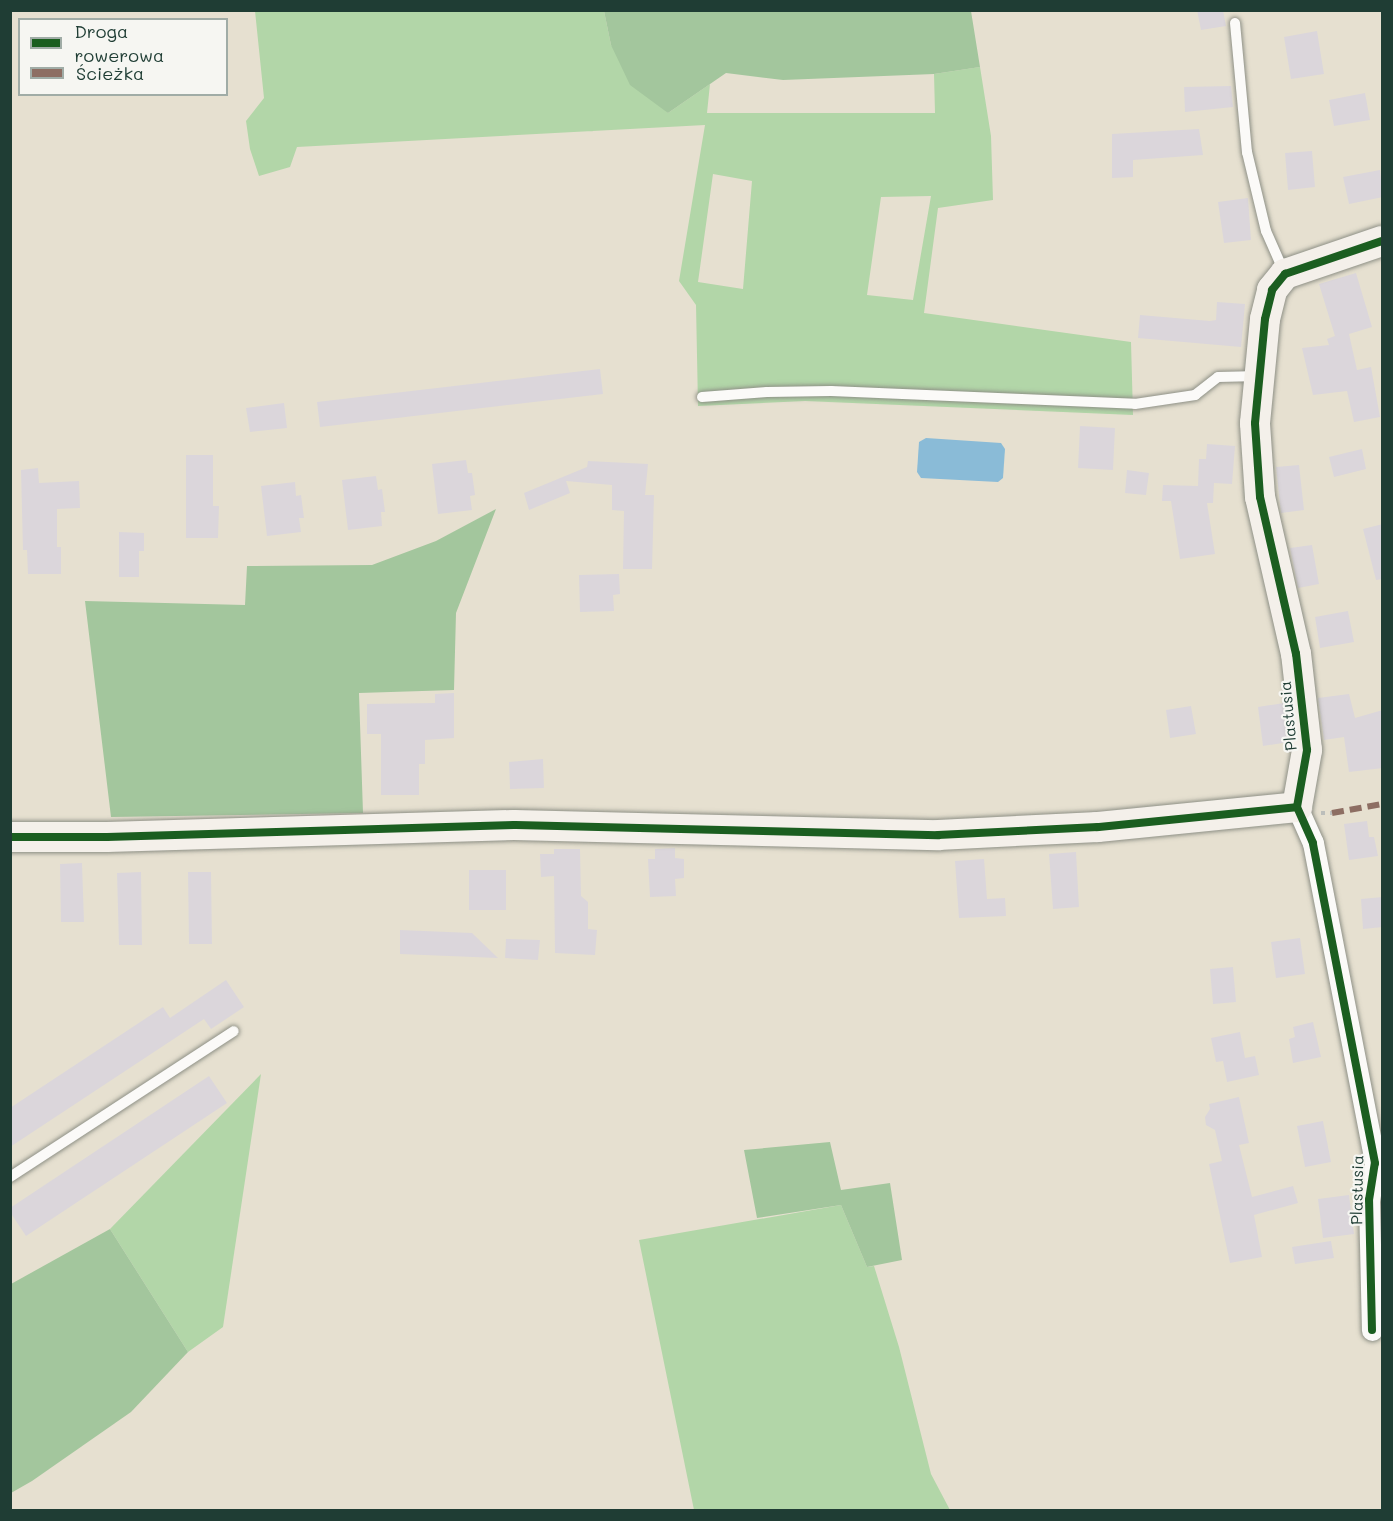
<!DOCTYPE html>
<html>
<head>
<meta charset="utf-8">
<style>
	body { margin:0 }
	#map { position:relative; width:1393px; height:1521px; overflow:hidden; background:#e6e0d0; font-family:Mali,sans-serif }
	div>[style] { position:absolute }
	.green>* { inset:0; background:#b2d6a8 }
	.forest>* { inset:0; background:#a3c69d }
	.water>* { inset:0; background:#8abbd7 }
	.building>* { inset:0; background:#dbd6db }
	.path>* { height:4px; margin-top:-2px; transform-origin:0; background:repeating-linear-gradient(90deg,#bcbebb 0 4.5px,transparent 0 9px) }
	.roads { filter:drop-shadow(0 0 2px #8e9086) drop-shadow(0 0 2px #8e9086) }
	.lane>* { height:10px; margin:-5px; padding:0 5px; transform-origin:5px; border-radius:5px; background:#fbfaf8 }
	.street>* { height:21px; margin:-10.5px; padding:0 10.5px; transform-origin:10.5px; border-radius:10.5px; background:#fbfaf8 }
	.secondary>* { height:30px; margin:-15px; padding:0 15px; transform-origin:15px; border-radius:15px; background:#f4f0ea }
	.quiet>* { height:6px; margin-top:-3px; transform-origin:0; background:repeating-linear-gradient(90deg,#8d6e63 0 12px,transparent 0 18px) }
	.cycleway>* { height:8px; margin:-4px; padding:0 4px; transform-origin:4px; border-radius:4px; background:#1b5e20 }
	span { translate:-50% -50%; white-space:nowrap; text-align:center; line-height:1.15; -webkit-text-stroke:4.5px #f6f6f2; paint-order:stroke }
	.street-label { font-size:16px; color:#1f3d34 }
	.frame { position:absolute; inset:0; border:12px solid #1f3d34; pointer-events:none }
	.legend { position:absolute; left:18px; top:18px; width:210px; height:78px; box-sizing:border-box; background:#f6f6f2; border:2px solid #a0aca6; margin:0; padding:8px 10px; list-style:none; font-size:18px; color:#1f3d34 }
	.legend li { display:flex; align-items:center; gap:12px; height:30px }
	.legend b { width:30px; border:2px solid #a0aca6 }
</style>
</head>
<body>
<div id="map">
	<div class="green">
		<i style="clip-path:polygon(evenodd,255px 11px,604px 11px,611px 45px,668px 113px,710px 84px,707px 113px,935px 113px,934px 74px,980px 67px,991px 136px,993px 200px,938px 208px,924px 313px,1131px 342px,1133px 415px,805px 401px,698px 406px,696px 305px,679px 281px,705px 125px,297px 147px,290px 167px,259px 176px,250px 149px,246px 121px,264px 98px,255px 11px,713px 174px,752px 181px,743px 289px,698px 282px,713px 174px,255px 11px,931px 196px,913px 300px,867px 295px,881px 197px,931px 196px)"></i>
		<i style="clip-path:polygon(261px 1074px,223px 1327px,188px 1352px,110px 1229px)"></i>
		<i style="clip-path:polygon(841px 1205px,867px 1267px,874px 1266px,899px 1347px,931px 1474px,950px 1510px,694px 1510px,639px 1240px)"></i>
	</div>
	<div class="forest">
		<i style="clip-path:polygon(604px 11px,971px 11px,980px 67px,934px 74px,783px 80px,726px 73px,668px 113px,630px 85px,611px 45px)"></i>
		<i style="clip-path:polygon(496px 509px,456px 613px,454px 690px,359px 693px,363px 813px,111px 817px,85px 601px,245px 605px,247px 566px,372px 565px,436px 541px)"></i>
		<i style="clip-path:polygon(830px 1142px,841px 1190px,890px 1183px,902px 1260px,867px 1267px,841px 1205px,757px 1218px,744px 1150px)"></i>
		<i style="clip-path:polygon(110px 1229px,188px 1352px,131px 1412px,32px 1481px,11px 1493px,11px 1284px)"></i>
	</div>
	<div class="water">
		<i style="clip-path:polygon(926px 438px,1001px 443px,1005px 449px,1003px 478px,998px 482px,921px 478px,917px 472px,919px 442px)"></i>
	</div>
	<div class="building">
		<i style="clip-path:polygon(1197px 10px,1223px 10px,1226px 26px,1201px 30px)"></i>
		<i style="clip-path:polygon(1317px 31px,1324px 74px,1291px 79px,1284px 37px)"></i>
		<i style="clip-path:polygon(1231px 86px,1233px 107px,1185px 112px,1184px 87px)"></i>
		<i style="clip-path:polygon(1365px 93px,1370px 120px,1334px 126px,1329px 100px)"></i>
		<i style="clip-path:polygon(1199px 129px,1203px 155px,1133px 160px,1133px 177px,1112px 178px,1112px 134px)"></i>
		<i style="clip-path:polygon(1312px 151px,1315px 187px,1288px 190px,1285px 153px)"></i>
		<i style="clip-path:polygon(1380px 170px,1383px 197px,1349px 204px,1343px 177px)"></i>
		<i style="clip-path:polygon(1248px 198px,1251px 240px,1224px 243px,1218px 202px)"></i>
		<i style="clip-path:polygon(1356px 273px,1372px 327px,1349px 334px,1357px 370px,1371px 367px,1380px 417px,1354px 422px,1347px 391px,1313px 395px,1302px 348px,1329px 345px,1327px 339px,1335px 336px,1319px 284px)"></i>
		<i style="clip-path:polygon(1217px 302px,1245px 304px,1241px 347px,1138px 338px,1140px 315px,1210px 321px,1216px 320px)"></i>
		<i style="clip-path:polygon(600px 369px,603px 394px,320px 427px,317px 402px)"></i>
		<i style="clip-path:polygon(284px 403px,287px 428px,250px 432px,246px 408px)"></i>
		<i style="clip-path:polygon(1080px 426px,1115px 428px,1113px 470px,1078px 468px)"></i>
		<i style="clip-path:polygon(1207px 444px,1235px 446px,1232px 484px,1214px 483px,1213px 503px,1207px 503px,1215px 554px,1180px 559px,1171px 501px,1162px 501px,1163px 485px,1198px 486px,1199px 459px,1206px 459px)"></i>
		<i style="clip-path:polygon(1362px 449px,1366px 469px,1334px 477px,1329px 457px)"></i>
		<i style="clip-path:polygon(186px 455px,213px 455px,213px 506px,219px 506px,218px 538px,186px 538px)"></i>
		<i style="clip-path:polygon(466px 460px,468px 473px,472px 473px,475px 495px,470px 496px,472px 510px,438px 514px,432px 464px)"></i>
		<i style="clip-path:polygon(588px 461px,648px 464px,645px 495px,654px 495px,652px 569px,623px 569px,624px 511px,612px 510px,612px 485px,566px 481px,570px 493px,529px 510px,524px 493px,587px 467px)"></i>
		<i style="clip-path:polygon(1299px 465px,1304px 510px,1281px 513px,1276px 467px)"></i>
		<i style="clip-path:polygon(38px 468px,39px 483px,79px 481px,80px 508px,57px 509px,57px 547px,61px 547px,61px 574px,28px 574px,27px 550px,23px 550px,21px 470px)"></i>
		<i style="clip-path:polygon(1127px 470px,1149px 473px,1146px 495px,1125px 493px)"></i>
		<i style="clip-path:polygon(376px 476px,378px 490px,382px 489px,385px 512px,381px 512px,382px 526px,348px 530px,342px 480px)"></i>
		<i style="clip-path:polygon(295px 482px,296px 496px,301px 495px,304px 518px,299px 518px,301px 532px,267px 536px,261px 486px)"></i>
		<i style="clip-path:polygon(1383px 524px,1383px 579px,1376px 580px,1363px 529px)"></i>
		<i style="clip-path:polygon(119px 532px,144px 533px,144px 551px,139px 551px,139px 577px,119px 577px)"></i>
		<i style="clip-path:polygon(1312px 545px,1319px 584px,1298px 588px,1290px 548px)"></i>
		<i style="clip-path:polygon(619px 574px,620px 594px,613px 595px,614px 611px,580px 612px,579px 575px)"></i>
		<i style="clip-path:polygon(1348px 611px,1354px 642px,1320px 648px,1315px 617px)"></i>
		<i style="clip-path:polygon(454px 693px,454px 738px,425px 740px,425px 764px,419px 764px,419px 795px,381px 795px,381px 734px,367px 734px,367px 704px,435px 703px,435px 694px)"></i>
		<i style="clip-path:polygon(1349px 694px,1355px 718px,1383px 710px,1383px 768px,1349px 772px,1344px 737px,1324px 740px,1318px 698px)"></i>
		<i style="clip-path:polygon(1284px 703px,1289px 742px,1263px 746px,1258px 707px)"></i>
		<i style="clip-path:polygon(1191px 706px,1196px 734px,1170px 738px,1166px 710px)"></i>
		<i style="clip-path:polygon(543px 759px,544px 788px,510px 789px,509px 762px)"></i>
		<i style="clip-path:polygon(1367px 821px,1369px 837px,1374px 837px,1378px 856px,1349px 860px,1344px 824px)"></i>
		<i style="clip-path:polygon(675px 848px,675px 858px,684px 859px,684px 878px,675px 879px,676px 896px,650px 897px,648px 859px,655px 859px,655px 849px)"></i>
		<i style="clip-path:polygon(554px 849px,580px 849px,581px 896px,588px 902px,588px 929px,597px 930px,595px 955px,555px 953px,554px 876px,541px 877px,540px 854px,554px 854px)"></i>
		<i style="clip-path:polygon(1076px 852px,1079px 907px,1053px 909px,1049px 854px)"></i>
		<i style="clip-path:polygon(984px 859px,987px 899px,1005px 898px,1006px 916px,959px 918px,955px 861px)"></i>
		<i style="clip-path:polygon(82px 863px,84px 922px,61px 922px,60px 864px)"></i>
		<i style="clip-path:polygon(469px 870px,506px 870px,506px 910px,469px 910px)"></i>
		<i style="clip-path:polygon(141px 872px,142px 945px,119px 945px,117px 873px)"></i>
		<i style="clip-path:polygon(188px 872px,211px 872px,212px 944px,189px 944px)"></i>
		<i style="clip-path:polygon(1383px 897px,1383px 927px,1363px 929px,1361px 899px)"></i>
		<i style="clip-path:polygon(400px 930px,472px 933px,498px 958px,400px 954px)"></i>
		<i style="clip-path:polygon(1300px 938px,1305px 974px,1276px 978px,1271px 942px)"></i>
		<i style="clip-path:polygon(506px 939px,540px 940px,538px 960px,505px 958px)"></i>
		<i style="clip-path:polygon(1233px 967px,1236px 1002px,1213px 1004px,1210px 969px)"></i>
		<i style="clip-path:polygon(226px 980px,244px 1007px,211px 1029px,204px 1019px,10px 1147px,10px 1108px,163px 1007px,170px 1018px)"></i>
		<i style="clip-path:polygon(1313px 1022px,1321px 1057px,1293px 1063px,1289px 1039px,1295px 1037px,1293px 1027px)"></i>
		<i style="clip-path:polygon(1240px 1032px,1245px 1058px,1255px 1056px,1259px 1075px,1227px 1082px,1223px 1061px,1216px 1062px,1211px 1038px)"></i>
		<i style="clip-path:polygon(209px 1076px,227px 1103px,26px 1236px,10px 1212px,10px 1208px)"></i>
		<i style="clip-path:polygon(1239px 1097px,1249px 1143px,1239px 1145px,1252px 1197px,1293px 1186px,1298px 1203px,1254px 1215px,1262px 1257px,1230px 1263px,1209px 1164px,1222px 1161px,1215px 1130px,1206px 1125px,1205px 1117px,1210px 1109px,1209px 1104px)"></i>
		<i style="clip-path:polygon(1323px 1121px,1331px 1162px,1305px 1167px,1297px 1126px)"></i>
		<i style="clip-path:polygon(1349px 1195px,1354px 1234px,1323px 1238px,1318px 1199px)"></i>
		<i style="clip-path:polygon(1331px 1241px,1334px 1258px,1295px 1264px,1292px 1247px)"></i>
	</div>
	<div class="path">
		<i style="left:1321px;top:813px;width:11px"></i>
	</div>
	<div class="roads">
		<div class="lane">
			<i style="left:1235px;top:23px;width:130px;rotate:84.7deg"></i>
			<i style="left:1247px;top:152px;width:81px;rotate:76.5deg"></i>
			<i style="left:1266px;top:231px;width:47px;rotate:66.2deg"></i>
			<i style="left:702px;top:397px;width:65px;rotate:-4.4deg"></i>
			<i style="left:767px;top:392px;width:64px;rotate:-0.9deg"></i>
			<i style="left:831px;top:391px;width:304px;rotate:2.4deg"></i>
			<i style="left:1135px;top:404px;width:61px;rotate:-8.5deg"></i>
			<i style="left:1195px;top:395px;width:29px;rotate:-38deg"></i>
			<i style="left:1218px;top:377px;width:41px;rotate:-1.4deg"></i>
			<i style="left:10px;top:1177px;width:267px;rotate:-33.1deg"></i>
		</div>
		<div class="street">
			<i style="left:1297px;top:807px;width:39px;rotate:66deg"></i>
			<i style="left:1313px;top:843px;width:326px;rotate:79deg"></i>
			<i style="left:1375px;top:1163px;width:37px;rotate:99deg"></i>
			<i style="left:1369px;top:1200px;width:130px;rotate:88.7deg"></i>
		</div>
		<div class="secondary">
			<i style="left:10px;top:837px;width:97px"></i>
			<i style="left:107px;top:837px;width:407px;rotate:-1.7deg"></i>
			<i style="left:514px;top:825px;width:424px;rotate:1.4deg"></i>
			<i style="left:938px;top:835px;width:160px;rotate:-2.9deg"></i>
			<i style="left:1098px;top:827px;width:200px;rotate:-5.7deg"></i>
			<i style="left:1297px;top:807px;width:58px;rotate:-80deg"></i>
			<i style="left:1307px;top:750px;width:97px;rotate:-96.5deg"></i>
			<i style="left:1296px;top:654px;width:161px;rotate:-102.9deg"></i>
			<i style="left:1260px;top:497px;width:74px;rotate:-93.9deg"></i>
			<i style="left:1255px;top:423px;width:104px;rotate:-84.5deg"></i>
			<i style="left:1265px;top:319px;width:30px;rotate:-76deg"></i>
			<i style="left:1272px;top:290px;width:21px;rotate:-51deg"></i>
			<i style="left:1285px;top:274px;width:102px;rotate:-18.8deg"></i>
		</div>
	</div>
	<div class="quiet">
		<i style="left:1332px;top:813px;width:51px;rotate:-10.2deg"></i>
	</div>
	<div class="cycleway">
		<i style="left:10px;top:837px;width:97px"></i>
		<i style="left:107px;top:837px;width:407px;rotate:-1.7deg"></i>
		<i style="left:514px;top:825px;width:424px;rotate:1.4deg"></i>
		<i style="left:938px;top:835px;width:160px;rotate:-2.9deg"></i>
		<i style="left:1098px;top:827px;width:200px;rotate:-5.7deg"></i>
		<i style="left:1372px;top:1330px;width:130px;rotate:-91.3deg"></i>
		<i style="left:1369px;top:1200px;width:37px;rotate:-81deg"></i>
		<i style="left:1375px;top:1163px;width:326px;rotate:-101deg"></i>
		<i style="left:1313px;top:843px;width:39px;rotate:-114deg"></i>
		<i style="left:1297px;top:807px;width:58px;rotate:-80deg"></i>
		<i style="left:1307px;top:750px;width:97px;rotate:-96.5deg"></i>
		<i style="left:1296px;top:654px;width:161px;rotate:-102.9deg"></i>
		<i style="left:1260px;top:497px;width:74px;rotate:-93.9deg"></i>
		<i style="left:1255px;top:423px;width:104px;rotate:-84.5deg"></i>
		<i style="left:1265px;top:319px;width:30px;rotate:-76deg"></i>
		<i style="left:1272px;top:290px;width:21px;rotate:-51deg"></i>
		<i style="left:1285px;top:274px;width:102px;rotate:-18.8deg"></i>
	</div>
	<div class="street-label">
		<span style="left:1288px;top:716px;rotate:-95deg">Plastusia</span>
		<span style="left:1357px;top:1190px;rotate:-89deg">Plastusia</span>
	</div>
	<div class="frame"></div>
	<ul class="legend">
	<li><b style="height:8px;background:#1b5e20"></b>Droga rowerowa</li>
	<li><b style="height:8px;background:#8d6e63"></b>Ścieżka</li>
	</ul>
</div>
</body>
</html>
